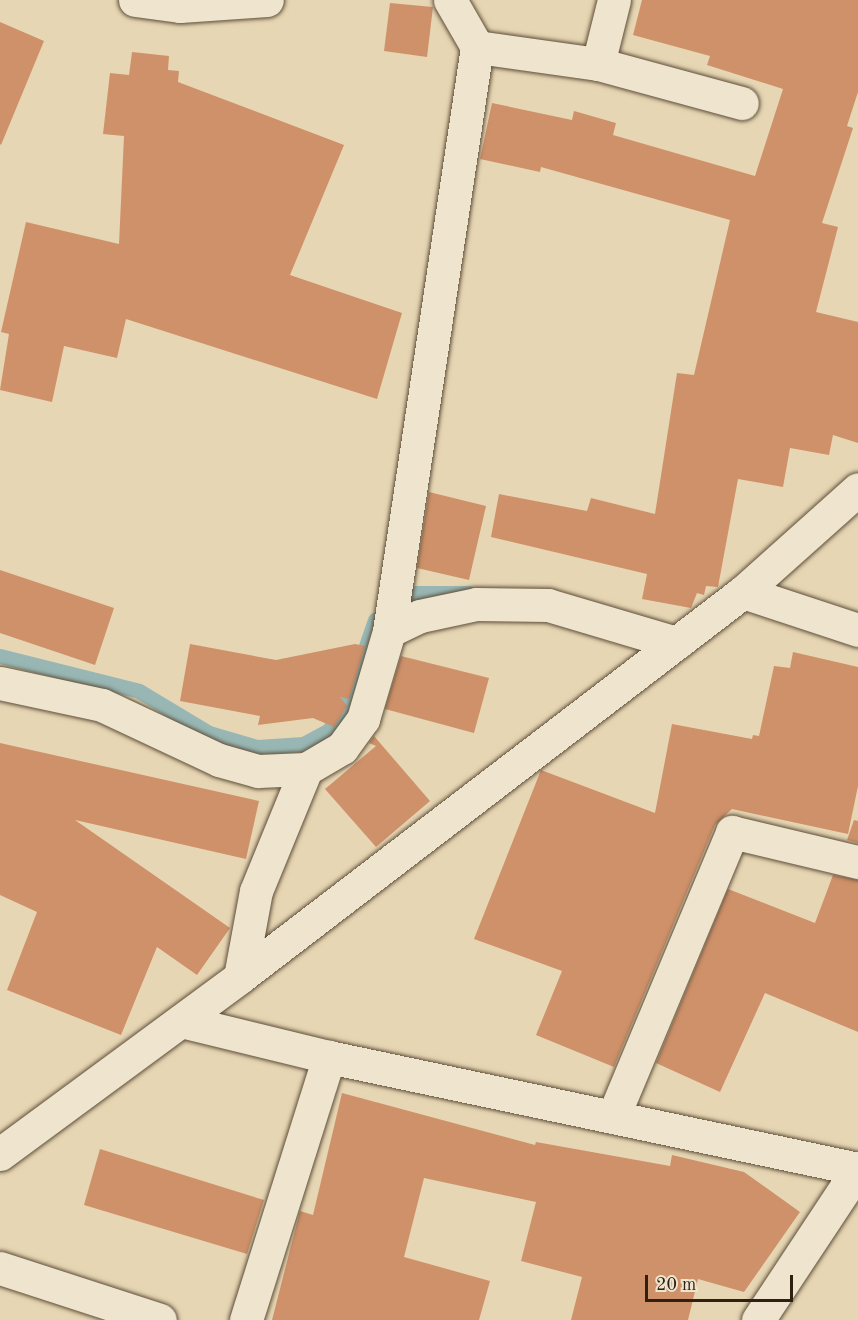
<!DOCTYPE html>
<html>
<head>
<meta charset="utf-8">
<style>
	body { margin:0 }
	#map { position:relative; width:858px; height:1320px; overflow:hidden; background:#e7d6b3; font-family:"Old Standard TT",serif }
	div>[style] { position:absolute }
	.stream>* { height:15px; margin:-7.5px; padding:0 7.5px; transform-origin:7.5px; border-radius:7.5px; background:#98b7b4 }
	.building>* { inset:0; background:#cf916a }
	.roads { filter:drop-shadow(0 0 2px #5d4e3a) drop-shadow(0 0 2px #5d4e3a) }
	.street>* { height:33px; margin:-16.5px; padding:0 16.5px; transform-origin:16.5px; border-radius:16.5px; background:#efe4ce }
	span { translate:-50% -50%; white-space:nowrap; text-align:center; line-height:1.15; -webkit-text-stroke:4.5px #efe4ce; paint-order:stroke }
	.scale { position:absolute; left:645px; top:1275px; width:148px; height:27px; box-sizing:border-box; border:3px solid #2f2011; border-top:0; padding-left:8px; font-size:18px; line-height:21px; white-space:nowrap; color:#2f2011; -webkit-text-stroke:4px #efe4ce; paint-order:stroke }
</style>
</head>
<body>
<div id="map">
	<div class="stream">
		<i style="left:410px;top:593px;width:59px"></i>
		<i style="left:0;top:656px;width:143px;rotate:14.1deg"></i>
		<i style="left:139px;top:691px;width:82px;rotate:31deg"></i>
		<i style="left:209px;top:733px;width:50px;rotate:16.3deg"></i>
		<i style="left:257px;top:747px;width:46px;rotate:-3.7deg"></i>
		<i style="left:303px;top:744px;width:30px;rotate:-28deg"></i>
		<i style="left:329px;top:730px;width:37px;rotate:-59deg"></i>
		<i style="left:348px;top:698px;width:83px;rotate:-70.9deg"></i>
	</div>
	<div class="building">
		<i style="clip-path:polygon(642px 0,858px 0,858px 92px,847px 126px,853px 128px,822px 223px,838px 227px,816px 312px,858px 322px,858px 443px,833px 435px,829px 455px,790px 448px,783px 487px,738px 479px,718px 587px,706px 586px,704px 595px,697px 593px,691px 608px,642px 599px,647px 574px,491px 537px,499px 494px,587px 511px,591px 498px,655px 514px,677px 373px,694px 375px,730px 220px,541px 167px,540px 172px,480px 159px,492px 103px,572px 120px,574px 111px,616px 123px,613px 135px,755px 176px,783px 89px,707px 65px,710px 56px,633px 35px)"></i>
		<i style="clip-path:polygon(390px 3px,433px 7px,427px 57px,384px 51px)"></i>
		<i style="clip-path:polygon(0 22px,44px 41px,1px 145px,0 144px)"></i>
		<i style="clip-path:polygon(132px 52px,169px 56px,168px 70px,179px 71px,178px 82px,344px 145px,290px 275px,402px 313px,377px 399px,126px 319px,117px 358px,64px 346px,52px 402px,0 390px,9px 334px,1px 332px,26px 222px,119px 244px,124px 136px,103px 134px,110px 73px,129px 75px)"></i>
		<i style="clip-path:polygon(429px 492px,486px 506px,469px 580px,417px 568px)"></i>
		<i style="clip-path:polygon(0 570px,114px 608px,95px 665px,0 633px)"></i>
		<i style="clip-path:polygon(190px 644px,276px 660px,355px 644px,365px 646px,349px 699px,340px 697px,347px 706px,334px 727px,313px 718px,258px 725px,260px 716px,180px 701px)"></i>
		<i style="clip-path:polygon(793px 652px,858px 667px,858px 786px,848px 834px,732px 809px,715px 825px,614px 1067px,536px 1035px,562px 971px,474px 939px,541px 770px,655px 813px,672px 724px,752px 739px,753px 735px,759px 736px,774px 666px,790px 668px)"></i>
		<i style="clip-path:polygon(401px 656px,489px 678px,474px 733px,385px 709px)"></i>
		<i style="clip-path:polygon(374px 736px,430px 801px,376px 847px,325px 789px,376px 746px,369px 743px)"></i>
		<i style="clip-path:polygon(0 743px,259px 801px,246px 859px,75px 820px,230px 928px,197px 975px,157px 947px,121px 1035px,7px 990px,37px 912px,0 895px)"></i>
		<i style="clip-path:polygon(854px 820px,858px 821px,858px 843px,847px 840px)"></i>
		<i style="clip-path:polygon(833px 875px,858px 880px,858px 1032px,765px 993px,720px 1092px,656px 1063px,728px 889px,815px 923px)"></i>
		<i style="clip-path:polygon(342px 1093px,535px 1145px,536px 1142px,670px 1166px,672px 1155px,744px 1172px,800px 1212px,744px 1292px,698px 1279px,688px 1320px,571px 1320px,582px 1277px,521px 1261px,536px 1202px,424px 1178px,404px 1257px,490px 1281px,479px 1320px,272px 1320px,300px 1211px,313px 1215px)"></i>
		<i style="clip-path:polygon(100px 1149px,264px 1200px,247px 1254px,84px 1205px)"></i>
	</div>
	<div class="roads">
		<div class="street">
			<i style="left:135px;top:0;width:45px;rotate:7.6deg"></i>
			<i style="left:180px;top:6px;width:87px;rotate:-3.9deg"></i>
			<i style="left:450px;top:0;width:54px;rotate:60.1deg"></i>
			<i style="left:598px;top:64px;width:149px;rotate:15.2deg"></i>
			<i style="left:743px;top:592px;width:121px;rotate:18.3deg"></i>
			<i style="left:389px;top:631px;width:34px;rotate:-26deg"></i>
			<i style="left:420px;top:616px;width:57px;rotate:-12.1deg"></i>
			<i style="left:476px;top:604px;width:72px;rotate:0.8deg"></i>
			<i style="left:548px;top:605px;width:134px;rotate:16.5deg"></i>
			<i style="left:0;top:683px;width:104px;rotate:12.2deg"></i>
			<i style="left:102px;top:705px;width:129px;rotate:25.2deg"></i>
			<i style="left:219px;top:760px;width:41px;rotate:15.8deg"></i>
			<i style="left:258px;top:771px;width:48px;rotate:-2.4deg"></i>
			<i style="left:240px;top:977px;width:87px;rotate:-79.5deg"></i>
			<i style="left:256px;top:891px;width:132px;rotate:-67.7deg"></i>
			<i style="left:306px;top:769px;width:42px;rotate:-30.3deg"></i>
			<i style="left:342px;top:748px;width:36px;rotate:-54deg"></i>
			<i style="left:363px;top:719px;width:92px;rotate:-73.5deg"></i>
			<i style="left:389px;top:631px;width:591px;rotate:-81.43deg"></i>
			<i style="left:477px;top:47px;width:122px;rotate:8deg"></i>
			<i style="left:598px;top:64px;width:66px;rotate:-76deg"></i>
			<i style="left:181px;top:1021px;width:152px;rotate:13.7deg"></i>
			<i style="left:329px;top:1057px;width:541px;rotate:11.95deg"></i>
			<i style="left:613px;top:1117px;width:309px;rotate:-67.3deg"></i>
			<i style="left:732px;top:832px;width:130px;rotate:13.4deg"></i>
			<i style="left:0;top:1154px;width:298px;rotate:-36.4deg"></i>
			<i style="left:240px;top:977px;width:633px;rotate:-37.43deg"></i>
			<i style="left:743px;top:592px;width:154px;rotate:-41.8deg"></i>
			<i style="left:0;top:1268px;width:168px;rotate:18deg"></i>
			<i style="left:246px;top:1320px;width:276px;rotate:-72.5deg"></i>
			<i style="left:758px;top:1320px;width:181px;rotate:-56.5deg"></i>
		</div>
	</div>
	<div class="scale">20 m</div>
</div>
</body>
</html>
